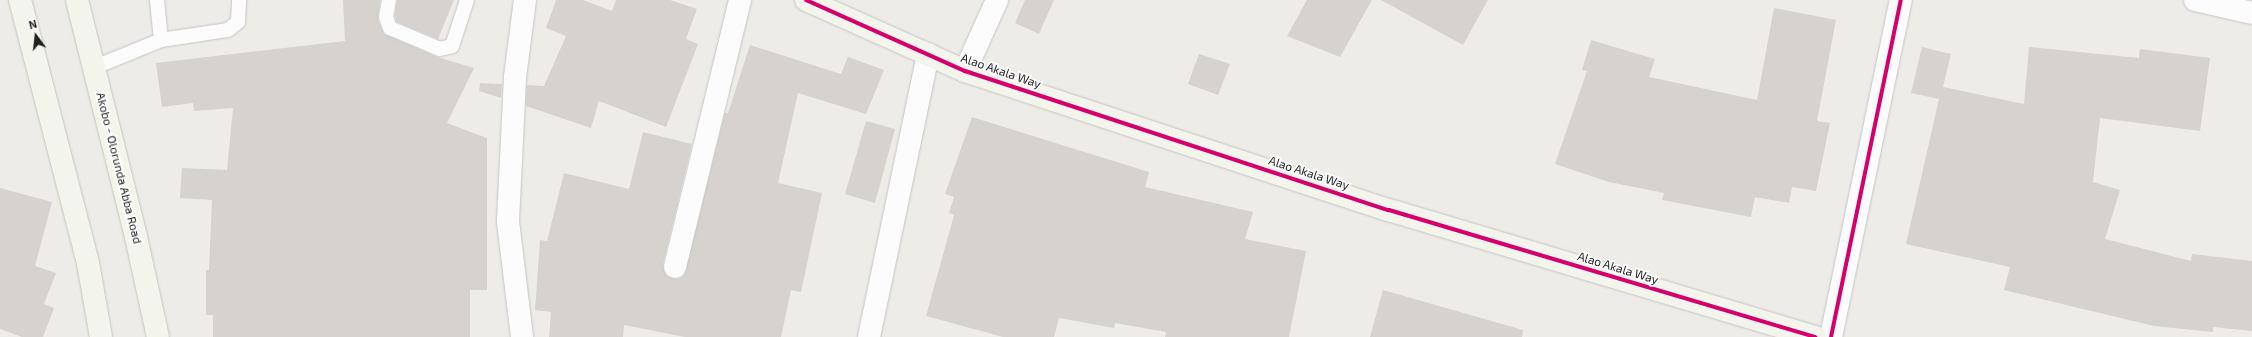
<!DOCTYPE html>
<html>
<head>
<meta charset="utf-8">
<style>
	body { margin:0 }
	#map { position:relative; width:2252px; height:337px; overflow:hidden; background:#eeece8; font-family:"Exo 2",sans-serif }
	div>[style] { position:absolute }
	.building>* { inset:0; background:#d5d2cf }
	.roads { filter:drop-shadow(0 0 1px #c6c6c4) drop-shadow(0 0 1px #c6c6c4) }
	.lane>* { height:14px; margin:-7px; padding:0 7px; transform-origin:7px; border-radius:7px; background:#fcfcfc }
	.street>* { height:22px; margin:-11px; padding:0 11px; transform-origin:11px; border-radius:11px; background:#fcfcfc }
	.secondary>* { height:22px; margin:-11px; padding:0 11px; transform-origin:11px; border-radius:11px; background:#f3f4eb }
	.cycleway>* { height:4px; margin:-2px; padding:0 2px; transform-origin:2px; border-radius:2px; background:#d6006c }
	span { translate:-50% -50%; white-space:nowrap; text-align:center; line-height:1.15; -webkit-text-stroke:3.5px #fff; paint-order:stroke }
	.street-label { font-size:12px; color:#1f1f1f }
	.north { position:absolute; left:16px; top:16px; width:40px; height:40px; -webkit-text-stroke:3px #fff; paint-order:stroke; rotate:345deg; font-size:11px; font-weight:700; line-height:16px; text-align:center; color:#1f1f1f }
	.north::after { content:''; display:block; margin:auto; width:14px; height:18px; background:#1f1f1f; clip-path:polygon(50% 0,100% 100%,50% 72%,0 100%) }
</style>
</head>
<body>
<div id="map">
	<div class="building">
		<i style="clip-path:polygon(343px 0,380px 0,378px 20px,384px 34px,437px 57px,474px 68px,447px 123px,487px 138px,487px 290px,470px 290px,470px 337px,213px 337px,213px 315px,206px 315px,206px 270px,209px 270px,212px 200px,180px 198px,182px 168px,227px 170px,233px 108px,194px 111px,193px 103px,162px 107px,156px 63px,345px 41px)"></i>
		<i style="clip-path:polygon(397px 0,454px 0,438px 39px,397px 22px,395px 16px)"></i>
		<i style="clip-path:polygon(556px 0,583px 0,612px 11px,616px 0,670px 0,697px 9px,686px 39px,698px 44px,666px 127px,599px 101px,591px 128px,526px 106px,527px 85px,544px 86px,566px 36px,546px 28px)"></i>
		<i style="clip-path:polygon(1025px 0,1054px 0,1039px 34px,1015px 23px)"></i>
		<i style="clip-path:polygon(1307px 0,1372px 0,1340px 57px,1287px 36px)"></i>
		<i style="clip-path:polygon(1381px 0,1488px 0,1463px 45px)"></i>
		<i style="clip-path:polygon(1774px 8px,1836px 20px,1817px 121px,1830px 123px,1816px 191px,1792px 187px,1789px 203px,1755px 197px,1751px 217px,1662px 200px,1664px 193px,1609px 182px,1555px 164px,1587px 71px,1582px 70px,1591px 40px,1655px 59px,1649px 77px,1757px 100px)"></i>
		<i style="clip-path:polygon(750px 45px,841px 74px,848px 57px,884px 70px,866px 114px,798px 93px,778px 183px,822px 193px,801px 292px,791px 290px,781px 337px,685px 337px,624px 325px,623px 337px,549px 337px,551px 312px,535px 310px,540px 240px,547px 241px,564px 173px,629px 189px,643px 132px,692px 144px,663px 264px,667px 276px,678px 279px,684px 276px,725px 113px,728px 113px)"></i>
		<i style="clip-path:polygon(1922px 47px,1951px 54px,1943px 87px,2024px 104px,2029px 47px,2139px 58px,2140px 49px,2210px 58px,2200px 131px,2100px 118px,2093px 182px,2120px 190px,2105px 239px,2191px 261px,2192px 254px,2252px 261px,2252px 331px,2213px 327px,2213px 332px,2154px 326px,2004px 290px,2010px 267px,1906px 244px,1939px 99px,1911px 93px)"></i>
		<i style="clip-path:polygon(1199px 54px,1230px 64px,1218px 95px,1188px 84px)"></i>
		<i style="clip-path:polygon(480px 83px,502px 84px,501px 98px,479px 91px)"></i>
		<i style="clip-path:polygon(972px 117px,1149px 172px,1145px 187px,1253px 212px,1245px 239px,1306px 251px,1289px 337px,1165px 337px,1166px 332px,1115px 323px,1114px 328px,1059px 318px,1054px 337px,1003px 337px,926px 316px,954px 215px,949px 213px,954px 197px,945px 194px)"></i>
		<i style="clip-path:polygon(866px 121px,895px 129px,875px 203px,845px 194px)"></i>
		<i style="clip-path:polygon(0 188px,52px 202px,35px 266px,56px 273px,44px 304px,54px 308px,43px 337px,22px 337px,0 329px)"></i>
		<i style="clip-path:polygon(1383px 290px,1523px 330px,1522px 337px,1370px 337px)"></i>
	</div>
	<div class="roads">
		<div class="lane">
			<i style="left:157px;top:0;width:40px;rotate:84.3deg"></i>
			<i style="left:389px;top:0;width:17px;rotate:100deg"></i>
			<i style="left:386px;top:17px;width:12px;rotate:70deg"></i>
			<i style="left:390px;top:28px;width:54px;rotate:22.8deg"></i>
			<i style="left:440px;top:49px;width:12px;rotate:-14deg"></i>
			<i style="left:452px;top:46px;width:48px;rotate:-71.9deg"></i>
			<i style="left:95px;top:67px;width:71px;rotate:-22.2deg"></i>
			<i style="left:161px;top:40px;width:68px;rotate:-8.5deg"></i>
			<i style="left:228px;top:30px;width:13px;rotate:-39deg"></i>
			<i style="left:238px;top:22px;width:22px;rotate:-87deg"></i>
		</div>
		<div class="street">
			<i style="left:2195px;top:0;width:58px;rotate:12.8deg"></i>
			<i style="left:965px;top:71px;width:78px;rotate:-65.7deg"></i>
			<i style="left:675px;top:267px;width:275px;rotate:-76.3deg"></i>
			<i style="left:522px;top:337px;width:117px;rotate:-96.9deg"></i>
			<i style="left:508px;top:221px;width:144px;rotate:-87.2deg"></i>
			<i style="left:515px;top:77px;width:78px;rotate:-82.6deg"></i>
			<i style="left:869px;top:337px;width:289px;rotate:-78.2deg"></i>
			<i style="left:1831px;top:337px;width:344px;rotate:-78.3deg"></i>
		</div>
		<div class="secondary">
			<i style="left:20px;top:0;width:272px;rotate:75.5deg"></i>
			<i style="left:88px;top:263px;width:75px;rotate:80deg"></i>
			<i style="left:77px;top:0;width:244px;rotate:76deg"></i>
			<i style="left:136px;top:237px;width:102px;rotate:77.6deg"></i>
			<i style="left:806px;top:0;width:174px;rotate:24.1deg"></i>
			<i style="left:965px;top:71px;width:446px;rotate:18.2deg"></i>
			<i style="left:1389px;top:210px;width:445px;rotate:16.6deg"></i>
		</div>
	</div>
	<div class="cycleway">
		<i style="left:806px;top:0;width:174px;rotate:24.1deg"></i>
		<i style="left:965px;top:71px;width:446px;rotate:18.2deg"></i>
		<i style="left:1389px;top:210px;width:445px;rotate:16.6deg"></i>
		<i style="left:1831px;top:337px;width:344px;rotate:-78.3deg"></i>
	</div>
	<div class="street-label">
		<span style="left:1001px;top:71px;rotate:19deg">Alao Akala Way</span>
		<span style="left:119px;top:168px;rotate:76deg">Akobo - Olorunda Abba Road</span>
		<span style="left:1309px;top:173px;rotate:18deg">Alao Akala Way</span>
		<span style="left:1618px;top:268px;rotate:17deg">Alao Akala Way</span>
	</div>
	<div class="north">N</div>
</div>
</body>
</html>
